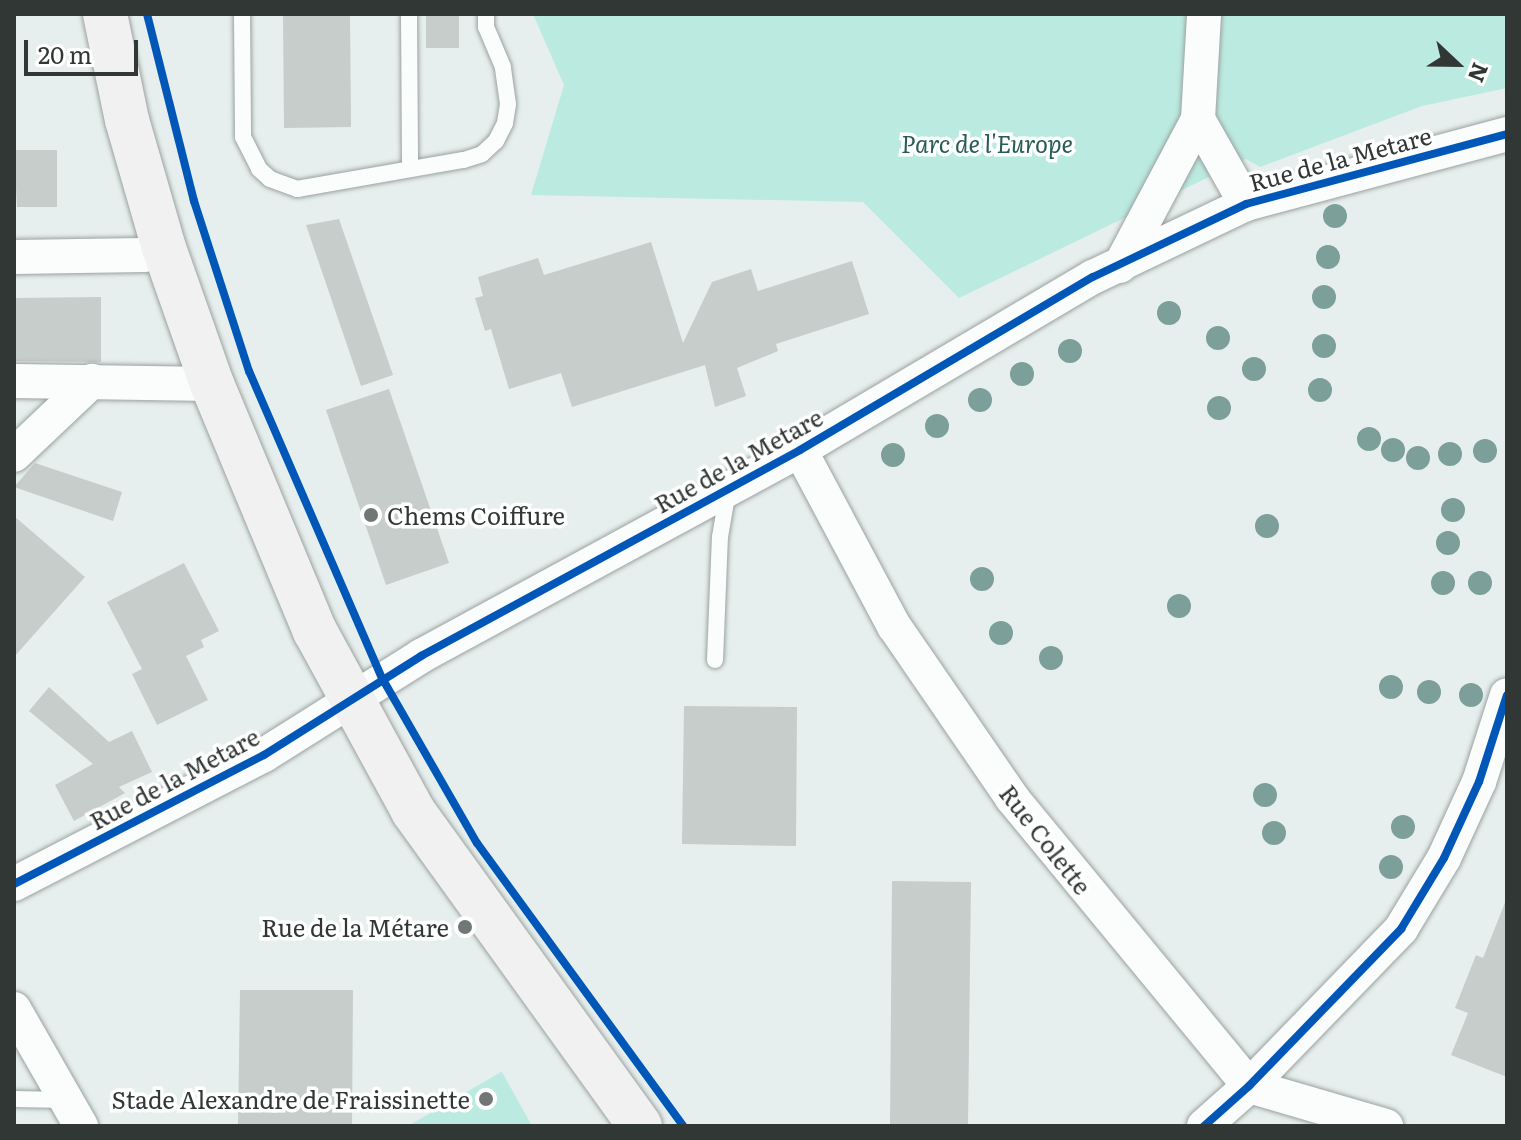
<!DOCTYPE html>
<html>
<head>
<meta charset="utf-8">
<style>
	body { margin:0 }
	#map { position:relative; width:1521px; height:1140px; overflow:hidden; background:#e6efed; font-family:Literata,serif }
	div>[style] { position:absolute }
	.green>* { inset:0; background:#bbeae0 }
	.building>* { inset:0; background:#c6cdcb }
	.roads { filter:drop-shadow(0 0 2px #9ba2a0) drop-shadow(0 0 2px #9ba2a0) }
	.lane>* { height:16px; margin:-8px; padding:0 8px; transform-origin:8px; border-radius:8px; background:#fbfdfc }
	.street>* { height:34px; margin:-17px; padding:0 17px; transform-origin:17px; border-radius:17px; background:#fbfdfc }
	.secondary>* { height:44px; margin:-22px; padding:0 22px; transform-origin:22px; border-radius:22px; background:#f2f1f2 }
	.cycleway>* { height:8px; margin:-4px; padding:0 4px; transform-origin:4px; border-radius:4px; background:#0057b8 }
	.trees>* { width:24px; height:24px; margin:-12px; border-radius:50%; background:#7d9f99 }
	.dots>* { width:22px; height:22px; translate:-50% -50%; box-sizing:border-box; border:4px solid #fff; border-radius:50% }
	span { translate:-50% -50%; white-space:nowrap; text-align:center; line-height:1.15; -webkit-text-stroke:7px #fff; paint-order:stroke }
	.park-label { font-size:24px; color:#275d54; font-style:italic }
	.street-label { font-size:24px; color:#303735 }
	.poi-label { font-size:24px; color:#303735 }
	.left { translate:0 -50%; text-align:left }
	.right { translate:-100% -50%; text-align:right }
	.frame { position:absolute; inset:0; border:16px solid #303735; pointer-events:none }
	.north { position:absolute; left:1417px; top:24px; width:80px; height:80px; -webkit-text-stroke:6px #fff; paint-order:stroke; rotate:112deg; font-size:22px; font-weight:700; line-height:32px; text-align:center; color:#303735 }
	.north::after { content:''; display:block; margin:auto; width:28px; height:36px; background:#303735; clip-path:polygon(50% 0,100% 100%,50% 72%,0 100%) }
	.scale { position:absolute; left:24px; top:40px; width:114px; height:36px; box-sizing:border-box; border:4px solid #303735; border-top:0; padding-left:10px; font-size:24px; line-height:28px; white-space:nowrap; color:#303735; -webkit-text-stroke:6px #fff; paint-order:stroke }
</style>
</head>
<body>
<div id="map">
	<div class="green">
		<i style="clip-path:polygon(533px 14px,1507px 14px,1507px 88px,1422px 106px,1260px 167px,1246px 159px,959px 298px,863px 202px,531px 195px,564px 85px)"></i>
		<i style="clip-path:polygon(502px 1072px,532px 1126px,408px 1126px,501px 1072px)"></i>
	</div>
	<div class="building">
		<i style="clip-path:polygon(283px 14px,350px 14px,351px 127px,284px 128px)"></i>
		<i style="clip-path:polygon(426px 14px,459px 14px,459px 48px,426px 48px)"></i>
		<i style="clip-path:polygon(14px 150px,57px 150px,57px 207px,17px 207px)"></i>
		<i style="clip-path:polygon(339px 219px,393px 375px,361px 386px,306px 225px)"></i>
		<i style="clip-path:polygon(651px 242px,683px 343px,712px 282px,751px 269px,758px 291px,852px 261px,869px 314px,776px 344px,778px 351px,737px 368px,746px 396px,715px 407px,705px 365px,572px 407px,561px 373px,509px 389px,491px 329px,485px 331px,475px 298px,483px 296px,478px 277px,538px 258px,544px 275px)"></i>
		<i style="clip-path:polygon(101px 297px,101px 362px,14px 361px,14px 298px)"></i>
		<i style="clip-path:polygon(389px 389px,449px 563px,386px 585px,326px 410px)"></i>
		<i style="clip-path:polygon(35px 463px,122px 492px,113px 521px,14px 487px)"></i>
		<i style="clip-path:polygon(14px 516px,85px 577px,14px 657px)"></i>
		<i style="clip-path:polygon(184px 563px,219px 631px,201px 640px,204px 647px,186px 656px,208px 700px,157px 725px,132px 674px,142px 669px,107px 602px)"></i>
		<i style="clip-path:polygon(49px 687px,109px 742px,132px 731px,152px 772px,119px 787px,125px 793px,74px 821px,55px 785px,93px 764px,29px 711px)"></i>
		<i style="clip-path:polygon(684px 706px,797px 707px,796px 846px,682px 844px)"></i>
		<i style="clip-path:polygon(892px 881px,971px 882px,968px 1126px,890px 1126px)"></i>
		<i style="clip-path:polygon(1506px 900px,1507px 901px,1507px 1077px,1451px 1055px,1468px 1013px,1455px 1008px,1476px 955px,1483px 958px)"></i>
		<i style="clip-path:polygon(240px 990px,353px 990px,352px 1126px,238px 1126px)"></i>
	</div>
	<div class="roads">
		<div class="lane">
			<i style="left:242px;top:14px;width:123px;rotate:89.5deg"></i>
			<i style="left:243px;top:137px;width:36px;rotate:63deg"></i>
			<i style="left:259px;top:169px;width:15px;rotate:42deg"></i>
			<i style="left:270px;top:179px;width:29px;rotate:20deg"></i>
			<i style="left:297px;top:189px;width:169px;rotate:-9.9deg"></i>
			<i style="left:464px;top:160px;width:19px;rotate:-18deg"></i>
			<i style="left:482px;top:154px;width:19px;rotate:-43deg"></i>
			<i style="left:496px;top:141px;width:20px;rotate:-63deg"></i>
			<i style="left:505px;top:123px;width:19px;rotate:-81deg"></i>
			<i style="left:508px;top:104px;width:37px;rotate:-98deg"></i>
			<i style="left:503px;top:67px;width:43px;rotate:-113deg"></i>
			<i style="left:486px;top:27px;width:13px;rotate:-90deg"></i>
			<i style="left:409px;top:14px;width:155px;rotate:89.6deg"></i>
			<i style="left:715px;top:660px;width:123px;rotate:-87.7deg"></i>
			<i style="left:720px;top:537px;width:48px;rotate:-80.3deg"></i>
			<i style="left:14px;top:1099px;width:51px;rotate:1.1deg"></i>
		</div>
		<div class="street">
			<i style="left:1198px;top:119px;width:98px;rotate:60.5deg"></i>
			<i style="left:14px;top:257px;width:130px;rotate:-0.9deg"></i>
			<i style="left:144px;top:255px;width:21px;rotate:-19deg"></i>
			<i style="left:1120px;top:266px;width:166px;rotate:-62deg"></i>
			<i style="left:1198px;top:119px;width:105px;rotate:-86.7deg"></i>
			<i style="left:14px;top:381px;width:198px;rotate:0.9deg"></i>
			<i style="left:800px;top:450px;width:200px;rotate:61.9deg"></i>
			<i style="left:894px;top:626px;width:209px;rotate:55.5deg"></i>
			<i style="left:1012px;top:798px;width:373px;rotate:50.5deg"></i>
			<i style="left:1249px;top:1086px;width:143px;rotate:16.3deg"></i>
			<i style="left:14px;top:455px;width:108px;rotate:-43.5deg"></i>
			<i style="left:14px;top:884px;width:281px;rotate:-27.3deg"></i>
			<i style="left:264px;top:755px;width:186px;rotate:-32.2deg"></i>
			<i style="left:421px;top:656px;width:431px;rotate:-28.5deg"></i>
			<i style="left:800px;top:450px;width:340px;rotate:-30.6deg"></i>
			<i style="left:1093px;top:277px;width:170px;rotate:-25.5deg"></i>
			<i style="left:1246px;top:204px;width:270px;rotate:-15deg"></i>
			<i style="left:14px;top:1009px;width:135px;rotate:60.2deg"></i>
			<i style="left:1204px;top:1126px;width:60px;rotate:-41.6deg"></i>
			<i style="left:1249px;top:1086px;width:219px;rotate:-45.9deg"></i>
			<i style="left:1401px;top:929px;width:83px;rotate:-58.8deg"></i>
			<i style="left:1444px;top:858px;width:84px;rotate:-65.3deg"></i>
			<i style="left:1479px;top:782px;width:91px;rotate:-72.2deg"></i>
		</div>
		<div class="secondary">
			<i style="left:105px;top:14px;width:108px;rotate:78.3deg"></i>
			<i style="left:127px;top:120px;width:133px;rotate:73.9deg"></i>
			<i style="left:164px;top:248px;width:144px;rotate:70.6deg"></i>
			<i style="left:212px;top:384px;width:268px;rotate:67.4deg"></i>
			<i style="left:315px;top:631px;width:205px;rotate:61.4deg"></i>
			<i style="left:413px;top:811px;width:388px;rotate:54.2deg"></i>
		</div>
	</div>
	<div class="cycleway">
		<i style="left:147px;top:14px;width:193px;rotate:75.9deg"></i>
		<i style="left:194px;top:201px;width:179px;rotate:72.1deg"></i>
		<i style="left:249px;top:371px;width:335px;rotate:66.6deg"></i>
		<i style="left:382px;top:678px;width:190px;rotate:60.1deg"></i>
		<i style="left:477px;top:843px;width:350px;rotate:53.9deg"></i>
		<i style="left:14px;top:884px;width:281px;rotate:-27.3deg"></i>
		<i style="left:264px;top:755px;width:186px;rotate:-32.2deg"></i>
		<i style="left:421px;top:656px;width:431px;rotate:-28.5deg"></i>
		<i style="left:800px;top:450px;width:340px;rotate:-30.6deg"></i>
		<i style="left:1093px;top:277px;width:170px;rotate:-25.5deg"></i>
		<i style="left:1246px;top:204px;width:270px;rotate:-15deg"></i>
		<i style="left:1204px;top:1126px;width:60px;rotate:-41.6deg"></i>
		<i style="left:1249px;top:1086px;width:219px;rotate:-45.9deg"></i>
		<i style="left:1401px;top:929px;width:83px;rotate:-58.8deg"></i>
		<i style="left:1444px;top:858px;width:84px;rotate:-65.3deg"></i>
		<i style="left:1479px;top:782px;width:91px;rotate:-72.2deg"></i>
	</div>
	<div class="trees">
		<i style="left:1335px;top:216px"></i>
		<i style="left:1328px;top:257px"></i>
		<i style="left:1324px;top:297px"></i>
		<i style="left:1169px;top:313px"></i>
		<i style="left:1218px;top:338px"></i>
		<i style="left:1324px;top:346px"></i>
		<i style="left:1070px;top:351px"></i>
		<i style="left:1254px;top:369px"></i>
		<i style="left:1022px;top:374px"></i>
		<i style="left:1320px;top:390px"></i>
		<i style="left:980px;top:400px"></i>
		<i style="left:1219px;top:408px"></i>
		<i style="left:937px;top:426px"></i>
		<i style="left:1369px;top:439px"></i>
		<i style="left:1393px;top:450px"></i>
		<i style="left:1485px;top:451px"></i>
		<i style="left:1450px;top:454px"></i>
		<i style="left:893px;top:455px"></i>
		<i style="left:1418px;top:458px"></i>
		<i style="left:1453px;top:510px"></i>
		<i style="left:1267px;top:526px"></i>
		<i style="left:1448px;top:543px"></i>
		<i style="left:982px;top:579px"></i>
		<i style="left:1443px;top:583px"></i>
		<i style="left:1480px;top:583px"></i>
		<i style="left:1179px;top:606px"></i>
		<i style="left:1001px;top:633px"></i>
		<i style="left:1051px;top:658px"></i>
		<i style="left:1391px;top:687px"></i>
		<i style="left:1429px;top:692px"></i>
		<i style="left:1471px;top:695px"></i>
		<i style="left:1265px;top:795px"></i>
		<i style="left:1403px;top:827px"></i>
		<i style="left:1274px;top:833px"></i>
		<i style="left:1391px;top:867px"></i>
	</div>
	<div class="dots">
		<i style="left:371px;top:515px;background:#707775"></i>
		<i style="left:465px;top:927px;background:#707775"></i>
		<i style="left:486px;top:1099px;background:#707775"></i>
	</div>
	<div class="park-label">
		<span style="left:987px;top:143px">Parc de l'Europe</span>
	</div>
	<div class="street-label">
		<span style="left:1340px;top:158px;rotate:-15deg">Rue de la Metare</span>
		<span style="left:738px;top:460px;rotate:-29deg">Rue de la Metare</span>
		<span style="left:174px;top:778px;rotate:-28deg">Rue de la Metare</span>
		<span style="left:1046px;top:839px;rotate:52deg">Rue Colette</span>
	</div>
	<div class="poi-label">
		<span class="left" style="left:387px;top:515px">Chems Coiffure</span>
		<span class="right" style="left:449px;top:927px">Rue de la Métare</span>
		<span class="right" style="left:470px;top:1099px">Stade Alexandre de Fraissinette</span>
	</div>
	<div class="frame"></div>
	<div class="north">N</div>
	<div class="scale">20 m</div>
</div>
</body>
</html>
